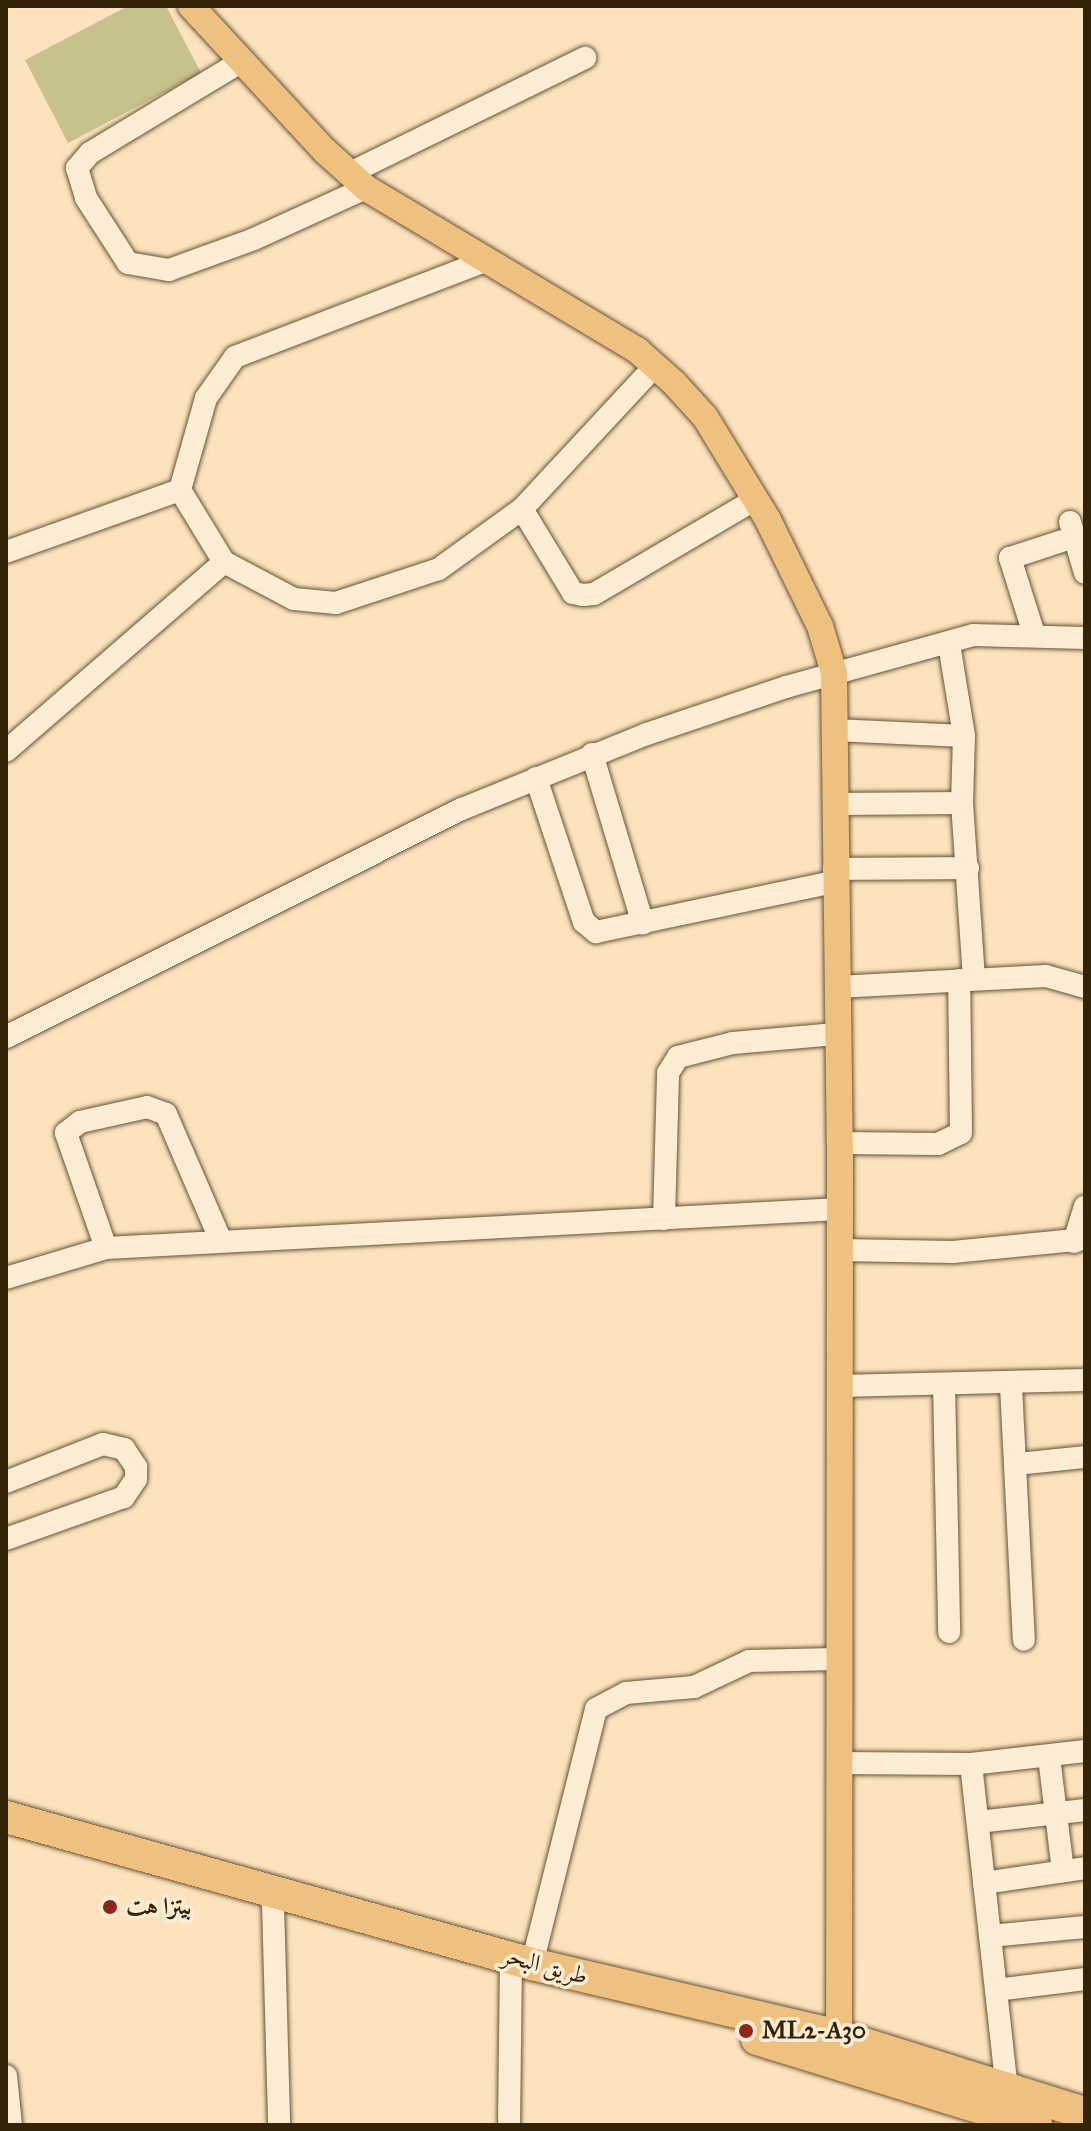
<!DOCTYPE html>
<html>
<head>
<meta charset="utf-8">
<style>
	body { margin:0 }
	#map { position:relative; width:1091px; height:2131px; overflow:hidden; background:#fce3bd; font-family:"IM FELL Great Primer",Amiri,serif }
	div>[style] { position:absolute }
	.green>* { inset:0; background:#c7c18c }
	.roads { filter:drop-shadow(0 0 2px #675334) drop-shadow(0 0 2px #675334) }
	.minor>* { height:22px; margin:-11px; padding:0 11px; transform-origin:11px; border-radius:11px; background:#fdedd4 }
	.major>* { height:26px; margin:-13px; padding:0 13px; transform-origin:13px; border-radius:13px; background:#eec27e }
	.highway>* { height:32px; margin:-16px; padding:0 16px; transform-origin:16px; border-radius:16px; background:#eec27e }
	.dots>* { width:22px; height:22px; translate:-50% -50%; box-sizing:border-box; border:4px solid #fdedd4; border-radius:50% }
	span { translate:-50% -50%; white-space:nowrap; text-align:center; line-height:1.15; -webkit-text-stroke:7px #fdedd4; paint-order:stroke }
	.poi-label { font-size:24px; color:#352307; font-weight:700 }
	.left { translate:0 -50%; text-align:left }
	.street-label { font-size:24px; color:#352307 }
	.frame { position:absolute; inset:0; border:8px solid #352307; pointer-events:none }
</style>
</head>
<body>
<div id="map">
	<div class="green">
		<i style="clip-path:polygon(128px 6px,166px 6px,201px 73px,68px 143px,25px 60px)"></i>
	</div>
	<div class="roads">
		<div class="minor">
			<i style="left:242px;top:61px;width:178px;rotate:148.8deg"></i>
			<i style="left:90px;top:153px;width:20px;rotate:131deg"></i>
			<i style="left:77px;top:168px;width:31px;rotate:73deg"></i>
			<i style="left:86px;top:198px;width:77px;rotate:57.1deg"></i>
			<i style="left:128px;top:263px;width:42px;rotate:9.7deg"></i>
			<i style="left:169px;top:270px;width:90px;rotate:-20deg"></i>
			<i style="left:254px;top:239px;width:123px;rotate:-24.5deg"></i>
			<i style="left:350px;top:173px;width:262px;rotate:-26.1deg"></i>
			<i style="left:485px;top:261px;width:268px;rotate:159deg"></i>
			<i style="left:235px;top:357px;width:50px;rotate:125.3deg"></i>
			<i style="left:206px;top:398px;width:96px;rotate:105.8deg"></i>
			<i style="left:180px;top:490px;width:84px;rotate:58.6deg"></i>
			<i style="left:224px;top:562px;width:79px;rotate:27.9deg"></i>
			<i style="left:294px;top:599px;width:42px;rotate:5.4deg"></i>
			<i style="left:336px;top:603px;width:108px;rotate:-18.3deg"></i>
			<i style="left:439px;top:569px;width:102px;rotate:-35.9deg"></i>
			<i style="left:522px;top:509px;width:197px;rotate:-47.1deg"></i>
			<i style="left:522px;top:509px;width:98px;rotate:58.7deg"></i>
			<i style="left:573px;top:593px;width:10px;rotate:11deg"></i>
			<i style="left:583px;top:595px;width:11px;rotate:-5deg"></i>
			<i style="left:594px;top:594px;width:188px;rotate:-30.4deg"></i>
			<i style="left:1070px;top:522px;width:53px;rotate:73.6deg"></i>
			<i style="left:6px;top:552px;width:185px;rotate:-19.6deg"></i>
			<i style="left:1034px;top:634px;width:80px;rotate:-107.5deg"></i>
			<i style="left:1010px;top:558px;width:55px;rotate:-18.1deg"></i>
			<i style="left:949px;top:644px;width:93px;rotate:80.7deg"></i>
			<i style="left:964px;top:736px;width:67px;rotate:91.7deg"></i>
			<i style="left:962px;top:803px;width:176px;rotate:86.1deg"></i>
			<i style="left:834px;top:730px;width:130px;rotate:2.6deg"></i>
			<i style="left:6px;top:751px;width:289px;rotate:-40.9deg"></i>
			<i style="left:592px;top:754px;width:177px;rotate:73.3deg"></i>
			<i style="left:536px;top:778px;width:152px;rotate:71.6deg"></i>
			<i style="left:584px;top:922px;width:16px;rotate:40deg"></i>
			<i style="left:596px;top:932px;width:243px;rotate:-11.9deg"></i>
			<i style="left:834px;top:804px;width:128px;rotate:-0.4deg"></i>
			<i style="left:834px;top:869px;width:134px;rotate:-0.4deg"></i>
			<i style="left:837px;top:987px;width:209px;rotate:-3deg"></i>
			<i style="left:1046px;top:976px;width:41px;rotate:15.8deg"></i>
			<i style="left:6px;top:1037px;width:510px;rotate:-26.57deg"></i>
			<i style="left:462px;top:809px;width:200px;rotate:-22.1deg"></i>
			<i style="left:647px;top:734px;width:147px;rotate:-18.7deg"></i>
			<i style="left:786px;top:687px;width:194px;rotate:-15.5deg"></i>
			<i style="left:973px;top:635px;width:112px;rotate:1.5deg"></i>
			<i style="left:840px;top:1143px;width:98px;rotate:0.6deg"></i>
			<i style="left:938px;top:1144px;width:25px;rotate:-26deg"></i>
			<i style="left:961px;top:1133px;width:153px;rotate:-90.7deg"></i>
			<i style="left:664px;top:1219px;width:146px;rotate:-88.4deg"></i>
			<i style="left:668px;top:1073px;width:19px;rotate:-58deg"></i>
			<i style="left:678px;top:1057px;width:57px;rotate:-14.3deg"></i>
			<i style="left:733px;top:1043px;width:103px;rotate:-5deg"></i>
			<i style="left:1074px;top:1242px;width:37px;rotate:-73deg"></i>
			<i style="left:106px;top:1248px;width:122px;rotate:-109.2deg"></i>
			<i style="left:66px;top:1133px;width:18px;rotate:-38deg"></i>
			<i style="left:80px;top:1122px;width:69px;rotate:-12.6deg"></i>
			<i style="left:147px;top:1107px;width:20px;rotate:20deg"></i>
			<i style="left:166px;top:1114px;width:138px;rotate:66.6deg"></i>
			<i style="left:840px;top:1250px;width:113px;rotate:1deg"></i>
			<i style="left:953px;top:1252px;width:133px;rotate:-5.6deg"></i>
			<i style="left:6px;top:1278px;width:104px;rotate:-16.7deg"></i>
			<i style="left:106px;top:1248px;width:735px;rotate:-3.04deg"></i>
			<i style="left:944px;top:1384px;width:248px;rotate:88.8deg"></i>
			<i style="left:839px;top:1386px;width:246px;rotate:-1.4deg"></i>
			<i style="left:1011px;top:1386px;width:254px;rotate:87.1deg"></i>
			<i style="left:1017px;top:1464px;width:68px;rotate:-5.9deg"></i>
			<i style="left:6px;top:1482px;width:104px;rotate:-21.4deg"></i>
			<i style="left:103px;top:1444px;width:22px;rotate:13deg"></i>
			<i style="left:124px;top:1449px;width:22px;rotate:56deg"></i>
			<i style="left:136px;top:1467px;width:12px;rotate:90deg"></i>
			<i style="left:136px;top:1479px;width:22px;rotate:124deg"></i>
			<i style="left:124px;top:1497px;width:125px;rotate:160.4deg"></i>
			<i style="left:1049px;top:1757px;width:115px;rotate:83deg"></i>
			<i style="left:838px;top:1763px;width:133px;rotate:0.4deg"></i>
			<i style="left:971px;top:1764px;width:115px;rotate:-6.5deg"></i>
			<i style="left:971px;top:1764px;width:326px;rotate:83.7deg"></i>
			<i style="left:978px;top:1822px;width:108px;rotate:-6.4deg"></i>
			<i style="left:984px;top:1883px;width:102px;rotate:-8.4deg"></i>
			<i style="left:273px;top:1904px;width:221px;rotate:88.4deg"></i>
			<i style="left:990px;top:1936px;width:95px;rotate:-5.4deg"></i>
			<i style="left:532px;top:1964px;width:263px;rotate:-75.9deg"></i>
			<i style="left:596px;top:1709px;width:34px;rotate:-28deg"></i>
			<i style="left:626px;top:1693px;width:68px;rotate:-5deg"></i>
			<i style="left:694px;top:1687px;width:61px;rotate:-25.3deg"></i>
			<i style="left:749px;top:1661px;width:87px;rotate:-1.3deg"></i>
			<i style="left:996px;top:1990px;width:90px;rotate:-7deg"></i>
			<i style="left:6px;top:2076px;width:49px;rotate:84.2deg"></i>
			<i style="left:509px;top:2125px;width:154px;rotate:-89.3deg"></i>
		</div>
		<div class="major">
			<i style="left:191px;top:6px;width:197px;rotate:47.3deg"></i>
			<i style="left:325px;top:151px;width:55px;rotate:42.1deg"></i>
			<i style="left:366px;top:188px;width:317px;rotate:30.9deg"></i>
			<i style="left:638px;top:351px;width:48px;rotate:41.6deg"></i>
			<i style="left:674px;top:383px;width:46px;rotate:47.6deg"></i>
			<i style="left:705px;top:417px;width:121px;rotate:58.5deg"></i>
			<i style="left:768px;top:520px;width:118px;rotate:63.9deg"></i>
			<i style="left:820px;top:626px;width:49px;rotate:73.4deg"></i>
			<i style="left:834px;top:673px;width:470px;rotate:89.3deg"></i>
			<i style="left:840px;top:1143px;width:893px;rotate:90.06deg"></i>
			<i style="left:839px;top:2036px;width:16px;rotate:104deg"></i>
		</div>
		<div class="highway">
			<i style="left:6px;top:1817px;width:546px;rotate:15.61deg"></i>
			<i style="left:532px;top:1964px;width:315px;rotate:13.2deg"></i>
			<i style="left:839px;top:2036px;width:258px;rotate:17.4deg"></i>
			<i style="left:757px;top:2039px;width:292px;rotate:17.1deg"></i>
		</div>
	</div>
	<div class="dots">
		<i style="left:110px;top:1907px;background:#8f2418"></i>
		<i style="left:746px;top:2031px;background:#8f2418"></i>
	</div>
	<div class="poi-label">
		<span class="left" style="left:126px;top:1907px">بيتزا هت</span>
		<span class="left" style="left:762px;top:2031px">ML2-A30</span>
	</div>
	<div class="street-label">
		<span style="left:545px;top:1966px;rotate:15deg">طريق البحر</span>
	</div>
	<div class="frame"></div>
</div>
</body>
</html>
